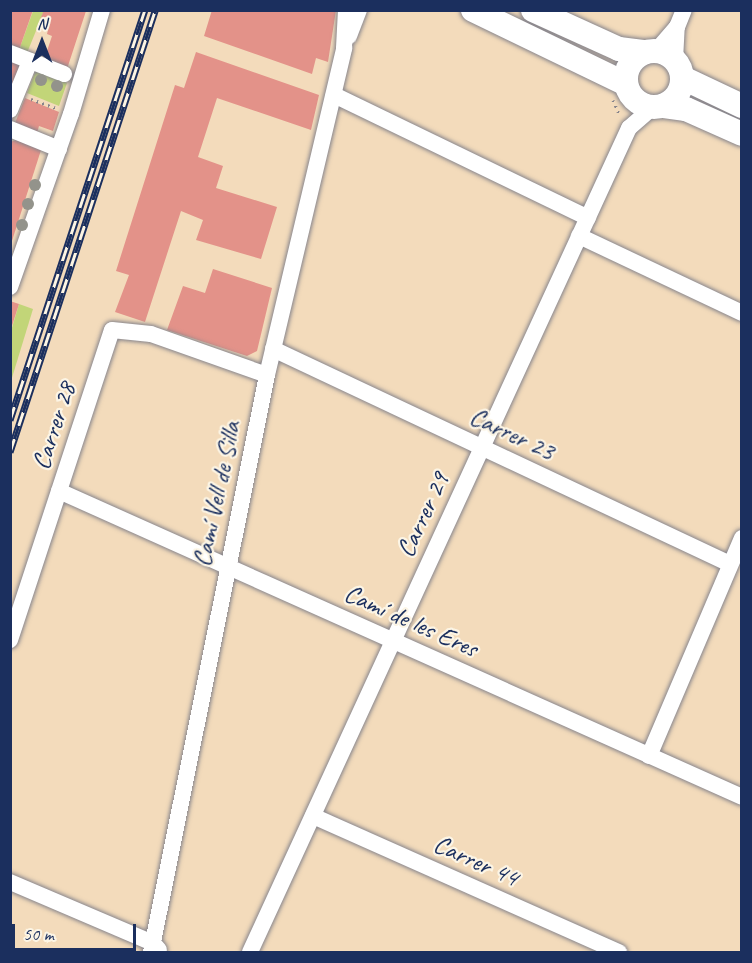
<!DOCTYPE html>
<html>
<head>
<meta charset="utf-8">
<style>
	body { margin:0 }
	#map { position:relative; width:752px; height:963px; overflow:hidden; background:#f3dbbb; font-family:Caveat,sans-serif }
	div>[style] { position:absolute }
	.green>* { inset:0; background:#c2d578 }
	.building>* { inset:0; background:#e39289 }
	.path>* { height:3px; margin-top:-1.5px; transform-origin:0; background:repeating-linear-gradient(90deg,#87858c 0 1.5px,transparent 0 6px) }
	.roads { filter:drop-shadow(0 0 2px #87858c) drop-shadow(0 0 2px #87858c) }
	.street>* { height:16px; margin:-8px; padding:0 8px; transform-origin:8px; border-radius:8px; background:#fff }
	.secondary>* { height:24px; margin:-12px; padding:0 12px; transform-origin:12px; border-radius:12px; background:#fff }
	.secondary>.ring { margin:-12px; padding:0; box-sizing:content-box; background:none; border:24px solid #fff; border-radius:50% }
	.rail>* { height:7px; margin-top:-3.5px; transform-origin:0; background:repeating-linear-gradient(90deg,#fcf5e5 0 14px,#1b2f5e 0 28px); box-sizing:border-box; border-block:2px solid #1b2f5e }
	.trees>* { width:12px; height:12px; margin:-6px; border-radius:50%; background:#93938b }
	span { translate:-50% -50%; white-space:nowrap; text-align:center; line-height:1.15; -webkit-text-stroke:4.5px #fcf5e5; paint-order:stroke }
	.street-label { font-size:26px; color:#1b2f5e }
	.frame { position:absolute; inset:0; border:12px solid #1b2f5e; pointer-events:none }
	.north { position:absolute; left:12px; top:12px; width:60px; height:60px; -webkit-text-stroke:4px #fcf5e5; paint-order:stroke; rotate:0deg; font-size:16px; font-weight:700; line-height:24px; text-align:center; color:#1b2f5e }
	.north::after { content:''; display:block; margin:auto; width:21px; height:27px; background:#1b2f5e; clip-path:polygon(50% 0,100% 100%,50% 72%,0 100%) }
	.scale { position:absolute; left:12px; top:924px; width:124px; height:27px; box-sizing:border-box; border:3px solid #1b2f5e; border-top:0; padding-left:8px; font-size:18px; line-height:21px; white-space:nowrap; color:#1b2f5e; -webkit-text-stroke:4px #fcf5e5; paint-order:stroke }
</style>
</head>
<body>
<div id="map">
	<div class="green">
		<i style="clip-path:polygon(33px 11px,44px 11px,27px 53px,19px 50px)"></i>
		<i style="clip-path:polygon(36px 70px,67px 83px,59px 106px,27px 93px)"></i>
		<i style="clip-path:polygon(19px 304px,33px 309px,11px 381px,11px 331px)"></i>
	</div>
	<div class="building">
		<i style="clip-path:polygon(10px 10px,33px 10px,19px 50px,10px 47px)"></i>
		<i style="clip-path:polygon(44px 10px,86px 11px,67px 69px,44px 60px,52px 36px,47px 34px,48px 30px,36px 30px)"></i>
		<i style="clip-path:polygon(212px 10px,336px 10px,328px 62px,316px 58px,312px 74px,204px 36px)"></i>
		<i style="clip-path:polygon(196px 52px,319px 95px,311px 130px,217px 98px,198px 157px,223px 166px,216px 188px,277px 207px,261px 259px,196px 240px,203px 220px,181px 211px,145px 322px,115px 312px,129px 275px,116px 271px,175px 85px,184px 88px)"></i>
		<i style="clip-path:polygon(10px 60px,21px 64px,10px 92px)"></i>
		<i style="clip-path:polygon(25px 98px,59px 112px,53px 131px,39px 126px,37px 133px,15px 123px)"></i>
		<i style="clip-path:polygon(16px 140px,41px 150px,11px 244px,10px 142px)"></i>
		<i style="clip-path:polygon(213px 269px,272px 288px,257px 351px,247px 356px,167px 330px,183px 286px,205px 293px)"></i>
		<i style="clip-path:polygon(10px 301px,19px 304px,11px 329px,10px 329px)"></i>
	</div>
	<div class="path">
		<i style="left:31px;top:99px;width:27px;rotate:20deg"></i>
		<i style="left:613px;top:100px;width:17px;rotate:66deg"></i>
	</div>
	<div class="roads">
		<div class="street">
			<i style="left:349px;top:36px;width:28px;rotate:-69deg"></i>
			<i style="left:656px;top:51px;width:32px;rotate:-49deg"></i>
			<i style="left:677px;top:27px;width:18px;rotate:-68deg"></i>
			<i style="left:10px;top:53px;width:58px;rotate:21.3deg"></i>
			<i style="left:675px;top:60px;width:33px;rotate:-87deg"></i>
			<i style="left:334px;top:95px;width:282px;rotate:25.8deg"></i>
			<i style="left:10px;top:110px;width:53px;rotate:-67.8deg"></i>
			<i style="left:10px;top:129px;width:53px;rotate:22.2deg"></i>
			<i style="left:579px;top:236px;width:180px;rotate:25.3deg"></i>
			<i style="left:10px;top:287px;width:183px;rotate:-70.6deg"></i>
			<i style="left:71px;top:114px;width:109px;rotate:-73.4deg"></i>
			<i style="left:273px;top:349px;width:505px;rotate:25.2deg"></i>
			<i style="left:59px;top:491px;width:748px;rotate:24.13deg"></i>
			<i style="left:10px;top:640px;width:326px;rotate:-71.8deg"></i>
			<i style="left:112px;top:330px;width:39px;rotate:6deg"></i>
			<i style="left:151px;top:334px;width:123px;rotate:19.5deg"></i>
			<i style="left:649px;top:756px;width:237px;rotate:-66.9deg"></i>
			<i style="left:313px;top:816px;width:335px;rotate:24deg"></i>
			<i style="left:10px;top:882px;width:155px;rotate:23.1deg"></i>
			<i style="left:153px;top:943px;width:9px;rotate:49deg"></i>
			<i style="left:151px;top:952px;width:589px;rotate:-78.63deg"></i>
			<i style="left:267px;top:375px;width:336px;rotate:-76.7deg"></i>
			<i style="left:344px;top:48px;width:38px;rotate:-87deg"></i>
			<i style="left:250px;top:952px;width:907px;rotate:-65.3deg"></i>
			<i style="left:629px;top:128px;width:30px;rotate:-41deg"></i>
		</div>
		<div class="secondary">
			<i style="left:473px;top:10px;width:170px;rotate:25.8deg"></i>
			<i style="left:533px;top:10px;width:94px;rotate:24.4deg"></i>
			<i style="left:619px;top:49px;width:26px;rotate:7deg"></i>
			<i class="ring" style="left:626px;top:51px;width:32px;height:32px"></i>
			<i style="left:683px;top:78px;width:65px;rotate:25.4deg"></i>
			<i style="left:664px;top:106px;width:22px;rotate:8deg"></i>
			<i style="left:686px;top:109px;width:61px;rotate:24.1deg"></i>
		</div>
	</div>
	<div class="rail">
		<i style="left:10px;top:420px;width:432px;rotate:-71.8deg"></i>
		<i style="left:10px;top:452px;width:465px;rotate:-71.8deg"></i>
	</div>
	<div class="trees">
		<i style="left:41px;top:80px"></i>
		<i style="left:57px;top:86px"></i>
		<i style="left:35px;top:185px"></i>
		<i style="left:28px;top:204px"></i>
		<i style="left:22px;top:225px"></i>
	</div>
	<div class="street-label">
		<span style="left:54px;top:426px;rotate:-72deg">Carrer 28</span>
		<span style="left:512px;top:434px;rotate:25deg">Carrer 23</span>
		<span style="left:217px;top:494px;rotate:-78deg">Camí Vell de Silla</span>
		<span style="left:423px;top:515px;rotate:-65deg">Carrer 29</span>
		<span style="left:411px;top:621px;rotate:24deg">Camí de les Eres</span>
		<span style="left:476px;top:861px;rotate:24deg">Carrer 44</span>
	</div>
	<div class="frame"></div>
	<div class="north">N</div>
	<div class="scale">50 m</div>
</div>
</body>
</html>
